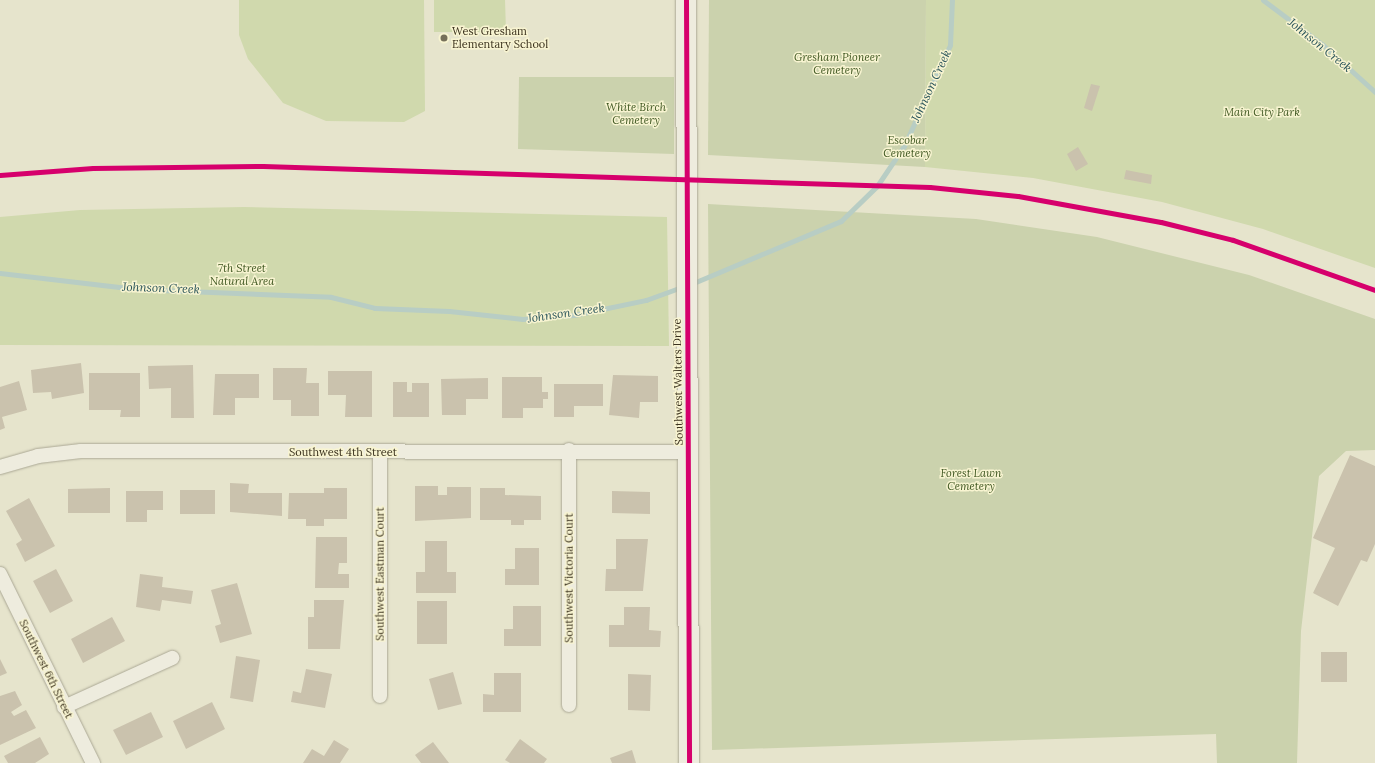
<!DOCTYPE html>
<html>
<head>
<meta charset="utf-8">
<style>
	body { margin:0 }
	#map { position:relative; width:1375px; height:763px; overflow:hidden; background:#e6e4cc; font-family:Lora,serif }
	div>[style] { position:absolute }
	.green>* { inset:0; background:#d0d9ad }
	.cemetery>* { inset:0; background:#cbd2ad }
	.stream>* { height:5px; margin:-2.5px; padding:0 2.5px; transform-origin:2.5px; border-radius:2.5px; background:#b8cdc4 }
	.building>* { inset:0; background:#cac2ad }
	.roads { filter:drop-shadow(0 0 1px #aba895) drop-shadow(0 0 1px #aba895) }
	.street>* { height:14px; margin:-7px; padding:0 7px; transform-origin:7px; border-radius:7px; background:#eeecde }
	.secondary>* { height:20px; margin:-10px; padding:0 10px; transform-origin:10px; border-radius:10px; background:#eeecde }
	.cycleway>* { height:5px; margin:-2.5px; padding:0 2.5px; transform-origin:2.5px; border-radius:2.5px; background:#d6006c }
	.dots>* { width:11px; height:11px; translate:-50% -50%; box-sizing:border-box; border:2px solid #f8f4d1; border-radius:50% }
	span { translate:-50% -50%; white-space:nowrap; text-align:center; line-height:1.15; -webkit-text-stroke:3px #f8f4d1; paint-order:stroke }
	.poi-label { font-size:11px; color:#3a311d }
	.left { translate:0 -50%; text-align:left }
	.park-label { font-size:11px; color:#405822; font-style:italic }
	.street-label { font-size:11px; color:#3a311d }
	.water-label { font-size:12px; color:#2b555b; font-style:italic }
</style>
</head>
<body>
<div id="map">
	<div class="green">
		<i style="clip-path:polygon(239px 0,424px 0,425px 111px,404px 122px,326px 121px,283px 103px,248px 59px,239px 35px)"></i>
		<i style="clip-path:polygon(434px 0,505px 0,506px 32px,434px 32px)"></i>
		<i style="clip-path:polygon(926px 0,1375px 0,1375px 268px,1263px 229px,1162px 202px,1033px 178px,925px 167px)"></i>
		<i style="clip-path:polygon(244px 207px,667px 217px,669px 346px,0 345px,0 217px,80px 210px)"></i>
	</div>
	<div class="cemetery">
		<i style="clip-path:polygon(709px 0,926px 0,925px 167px,708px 155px)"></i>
		<i style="clip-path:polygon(519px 77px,674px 77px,674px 154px,518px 149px)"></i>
		<i style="clip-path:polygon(708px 204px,976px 219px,1097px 237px,1249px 275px,1375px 319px,1375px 450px,1346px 451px,1319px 476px,1301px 631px,1297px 763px,1217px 763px,1216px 734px,712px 750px)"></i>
	</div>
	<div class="stream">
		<i style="left:1263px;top:0;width:75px;rotate:36.9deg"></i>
		<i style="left:1323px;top:45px;width:70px;rotate:42.1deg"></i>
		<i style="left:0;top:273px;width:137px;rotate:6.7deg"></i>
		<i style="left:136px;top:289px;width:195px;rotate:2.3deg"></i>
		<i style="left:331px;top:297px;width:45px;rotate:14deg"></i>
		<i style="left:375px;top:308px;width:74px;rotate:2.3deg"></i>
		<i style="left:449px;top:311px;width:74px;rotate:6.2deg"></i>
		<i style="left:523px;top:319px;width:51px;rotate:-4.5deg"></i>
		<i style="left:574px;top:315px;width:74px;rotate:-11.8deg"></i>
		<i style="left:646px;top:300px;width:38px;rotate:-20deg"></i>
		<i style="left:691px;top:284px;width:163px;rotate:-22.8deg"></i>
		<i style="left:841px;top:221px;width:50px;rotate:-44.2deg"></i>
		<i style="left:877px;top:186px;width:48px;rotate:-56deg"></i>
		<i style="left:904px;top:146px;width:111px;rotate:-65.5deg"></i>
		<i style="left:950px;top:45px;width:45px;rotate:-87.5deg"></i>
	</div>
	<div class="building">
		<i style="clip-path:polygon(1091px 84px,1100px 86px,1092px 111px,1084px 108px)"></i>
		<i style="clip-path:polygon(1078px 147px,1088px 164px,1076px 171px,1067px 154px)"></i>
		<i style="clip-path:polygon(1126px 170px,1152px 175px,1151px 184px,1124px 179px)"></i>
		<i style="clip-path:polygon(81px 363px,84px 393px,52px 399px,51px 392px,33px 393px,31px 370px)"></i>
		<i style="clip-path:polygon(193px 365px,194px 418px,171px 418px,171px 388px,149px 389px,148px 366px)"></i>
		<i style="clip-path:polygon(273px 368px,307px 368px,306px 383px,319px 383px,319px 416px,291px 416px,291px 400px,273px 400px)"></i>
		<i style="clip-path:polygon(328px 371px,372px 371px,372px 417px,345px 417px,346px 395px,328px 395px)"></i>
		<i style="clip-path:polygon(89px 373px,140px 373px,140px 417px,120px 417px,121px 410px,89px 410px)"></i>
		<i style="clip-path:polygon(215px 374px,259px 374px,259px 398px,235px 398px,235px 415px,213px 415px)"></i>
		<i style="clip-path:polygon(613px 375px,658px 376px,658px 402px,640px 402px,639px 418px,609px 415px)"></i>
		<i style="clip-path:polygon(502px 377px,542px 377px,542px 392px,548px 392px,548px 399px,543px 399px,543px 408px,523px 408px,523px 418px,502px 418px)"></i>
		<i style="clip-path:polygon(488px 378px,488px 399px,466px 399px,466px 415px,442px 415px,441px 379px)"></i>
		<i style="clip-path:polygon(19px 381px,27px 410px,2px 417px,5px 428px,0 430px,0 387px)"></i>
		<i style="clip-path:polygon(393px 382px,407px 382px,407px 392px,412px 392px,412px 383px,429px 383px,429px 417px,393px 417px)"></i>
		<i style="clip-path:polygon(554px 384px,603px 384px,603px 406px,574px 406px,574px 417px,554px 417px)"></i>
		<i style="clip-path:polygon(1350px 455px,1375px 466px,1375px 544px,1367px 562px,1361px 560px,1338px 606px,1313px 593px,1335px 548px,1313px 538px)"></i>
		<i style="clip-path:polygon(230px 483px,249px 484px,248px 493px,282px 493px,282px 516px,230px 512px)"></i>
		<i style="clip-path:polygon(415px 486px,438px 486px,438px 495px,447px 495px,447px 487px,471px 487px,471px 518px,415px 521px)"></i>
		<i style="clip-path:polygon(110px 488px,110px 513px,68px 513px,68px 489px)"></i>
		<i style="clip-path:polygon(324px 488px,347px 488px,347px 519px,324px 519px,324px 526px,306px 526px,306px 519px,288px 519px,289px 493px,324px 493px)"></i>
		<i style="clip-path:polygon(480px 488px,505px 488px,505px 495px,541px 496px,541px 520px,524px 520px,524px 525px,511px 525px,511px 520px,480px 520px)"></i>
		<i style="clip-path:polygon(180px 490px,215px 490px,215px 514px,180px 514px)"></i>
		<i style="clip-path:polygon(126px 491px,163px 491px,163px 510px,147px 510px,147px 522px,126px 522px)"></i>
		<i style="clip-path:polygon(612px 491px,650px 492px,650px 514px,612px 513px)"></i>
		<i style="clip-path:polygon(29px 498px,55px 546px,25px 562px,16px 544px,22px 540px,6px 511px)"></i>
		<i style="clip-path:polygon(316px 537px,347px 537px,347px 563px,339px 563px,338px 574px,349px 574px,349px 588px,315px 588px)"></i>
		<i style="clip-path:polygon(616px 539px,648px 539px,643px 591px,605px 591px,606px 569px,616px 569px)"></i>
		<i style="clip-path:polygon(425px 541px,447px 541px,447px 572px,456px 572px,456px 593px,416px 593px,416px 572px,425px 572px)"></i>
		<i style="clip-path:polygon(515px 548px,539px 548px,539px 585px,505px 585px,505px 569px,515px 569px)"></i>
		<i style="clip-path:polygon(56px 569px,73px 601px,50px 613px,33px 581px)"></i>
		<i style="clip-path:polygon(140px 574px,163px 577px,162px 587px,193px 591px,191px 604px,162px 600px,160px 611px,136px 607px)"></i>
		<i style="clip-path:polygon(237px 583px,252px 634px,220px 643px,215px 626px,221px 624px,211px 590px)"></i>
		<i style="clip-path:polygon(314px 600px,344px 600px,340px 649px,308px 649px,308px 617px,314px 617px)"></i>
		<i style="clip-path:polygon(417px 601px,447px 601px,447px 644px,417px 644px)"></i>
		<i style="clip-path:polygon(513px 606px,541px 606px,541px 646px,504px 646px,504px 629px,513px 629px)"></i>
		<i style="clip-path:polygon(624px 607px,650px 607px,649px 630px,661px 631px,660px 647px,609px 647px,609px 625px,624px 625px)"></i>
		<i style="clip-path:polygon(112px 617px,125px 641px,83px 663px,71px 639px)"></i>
		<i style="clip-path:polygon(1321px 652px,1347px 652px,1347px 682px,1321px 682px)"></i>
		<i style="clip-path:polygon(236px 656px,260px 660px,253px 702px,230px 698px)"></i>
		<i style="clip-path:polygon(0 659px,7px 673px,0 676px)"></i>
		<i style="clip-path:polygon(306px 669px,332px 674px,325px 708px,291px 702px,293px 691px,301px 693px)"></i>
		<i style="clip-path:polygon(453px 672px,462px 704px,438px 710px,429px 679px)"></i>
		<i style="clip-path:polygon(494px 673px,521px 673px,521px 712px,483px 712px,483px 694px,494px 695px)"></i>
		<i style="clip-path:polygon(628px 674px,651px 675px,650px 711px,628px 710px)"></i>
		<i style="clip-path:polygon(15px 691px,22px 705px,11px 712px,14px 716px,26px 710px,36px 728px,0 745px,0 696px)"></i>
		<i style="clip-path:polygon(212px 702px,225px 729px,186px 749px,173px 721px)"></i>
		<i style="clip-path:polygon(151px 712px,163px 737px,126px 755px,113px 730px)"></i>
		<i style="clip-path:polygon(40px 737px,49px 754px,35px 763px,8px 763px,4px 756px)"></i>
		<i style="clip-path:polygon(520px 739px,547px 759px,544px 763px,510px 763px,505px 760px)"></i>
		<i style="clip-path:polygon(334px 740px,349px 749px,340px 763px,303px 763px,312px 749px,324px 756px)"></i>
		<i style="clip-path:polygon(433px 742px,449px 763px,421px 763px,415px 755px)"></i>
		<i style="clip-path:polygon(632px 750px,636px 763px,612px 763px,610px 758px)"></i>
	</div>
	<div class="roads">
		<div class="street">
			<i style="left:569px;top:450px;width:255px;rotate:90deg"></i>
			<i style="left:380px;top:452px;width:244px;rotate:90deg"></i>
			<i style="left:0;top:467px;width:40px;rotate:-16deg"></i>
			<i style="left:38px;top:456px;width:43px;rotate:-6.6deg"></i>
			<i style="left:81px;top:451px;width:607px;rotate:0.09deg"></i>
			<i style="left:0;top:574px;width:211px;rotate:63.8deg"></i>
			<i style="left:64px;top:707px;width:119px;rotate:-24.4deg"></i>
		</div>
		<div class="secondary">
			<i style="left:686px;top:0;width:763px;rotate:89.77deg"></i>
		</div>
	</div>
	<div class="cycleway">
		<i style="left:686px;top:0;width:763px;rotate:89.77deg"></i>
		<i style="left:0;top:175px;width:93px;rotate:-4.3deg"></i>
		<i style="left:93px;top:168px;width:170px;rotate:-0.7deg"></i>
		<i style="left:263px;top:166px;width:667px;rotate:1.8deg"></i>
		<i style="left:930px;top:187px;width:88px;rotate:5.8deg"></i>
		<i style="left:1018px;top:196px;width:145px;rotate:10.3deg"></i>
		<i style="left:1161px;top:222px;width:74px;rotate:14deg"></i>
		<i style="left:1233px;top:240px;width:151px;rotate:19.4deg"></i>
	</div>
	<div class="dots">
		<i style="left:444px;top:38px;background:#76705a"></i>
	</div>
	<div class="poi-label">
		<span class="left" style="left:452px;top:38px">West Gresham<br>Elementary School</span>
	</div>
	<div class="park-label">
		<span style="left:837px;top:64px">Gresham Pioneer<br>Cemetery</span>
		<span style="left:636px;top:114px">White Birch<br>Cemetery</span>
		<span style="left:1262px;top:112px">Main City Park</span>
		<span style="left:907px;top:147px">Escobar<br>Cemetery</span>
		<span style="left:242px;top:275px">7th Street<br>Natural Area</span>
		<span style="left:971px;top:480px">Forest Lawn<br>Cemetery</span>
	</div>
	<div class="street-label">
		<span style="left:678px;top:382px;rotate:-91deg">Southwest Walters Drive</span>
		<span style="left:343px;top:452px">Southwest 4th Street</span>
		<span style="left:380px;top:574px;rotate:-90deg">Southwest Eastman Court</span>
		<span style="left:569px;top:578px;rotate:-90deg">Southwest Victoria Court</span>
		<span style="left:46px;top:669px;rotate:64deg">Southwest 6th Street</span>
	</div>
	<div class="water-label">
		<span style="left:1320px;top:45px;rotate:39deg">Johnson Creek</span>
		<span style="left:931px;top:86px;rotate:-65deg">Johnson Creek</span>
		<span style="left:161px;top:288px;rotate:2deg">Johnson Creek</span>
		<span style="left:566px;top:313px;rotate:-8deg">Johnson Creek</span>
	</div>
</div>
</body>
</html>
